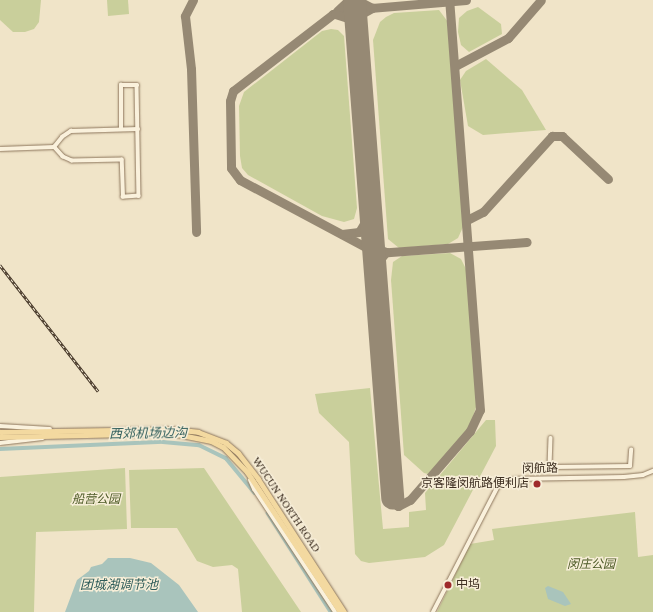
<!DOCTYPE html>
<html>
<head>
<meta charset="utf-8">
<style>
	body { margin:0 }
	#map { position:relative; width:653px; height:612px; overflow:hidden; background:#f0e4c8; font-family:"Crimson Pro","Noto Sans SC",serif }
	div>[style] { position:absolute }
	.green>* { inset:0; background:#c9cf9b }
	.water>* { inset:0; background:#a9c4bc }
	.canal>* { height:3.5px; margin:-1.75px; padding:0 1.75px; transform-origin:1.75px; border-radius:1.75px; background:#a9c4bc }
	.taxiway>* { height:9px; margin:-4.5px; padding:0 4.5px; transform-origin:4.5px; border-radius:4.5px; background:#968974 }
	.runway>* { height:23px; margin:-11.5px; padding:0 11.5px; transform-origin:11.5px; border-radius:11.5px; background:#968974 }
	.roads { filter:drop-shadow(0 0 1px #8d765c) drop-shadow(0 0 1px #8d765c) }
	.minor>* { height:3.5px; margin:-1.75px; padding:0 1.75px; transform-origin:1.75px; border-radius:1.75px; background:#faf1dc }
	.tertiary>* { height:4px; margin:-2px; padding:0 2px; transform-origin:2px; border-radius:2px; background:#faf1dc }
	.primary>* { height:5px; margin:-2.5px; padding:0 2.5px; transform-origin:2.5px; border-radius:2.5px; background:#f3d9a0 }
	.rail>* { height:2.5px; margin-top:-1.25px; transform-origin:0; background:repeating-linear-gradient(90deg,#f7eed8 0 3px,#3d2e20 0 6px); box-sizing:border-box; border-block:1px solid #3d2e20 }
	.dots>* { width:11px; height:11px; translate:-50% -50%; box-sizing:border-box; border:2px solid #f7eed8; border-radius:50% }
	span { translate:-50% -50%; white-space:nowrap; text-align:center; line-height:1.15; -webkit-text-stroke:3px #f7eed8; paint-order:stroke }
	.street-label { font-size:12px; color:#3d2e20 }
	.poi-label { font-size:12px; color:#3d2e20 }
	.right { translate:-100% -50%; text-align:right }
	.left { translate:0 -50%; text-align:left }
	.park-label { font-size:12px; color:#4d5a26; font-style:italic }
	.water-label { font-size:13px; color:#2f5d5a; font-style:italic }
</style>
</head>
<body>
<div id="map">
	<div class="green">
		<i style="clip-path:polygon(0 0,41px 0,39px 22px,34px 29px,25px 32px,13px 32px,0 20px)"></i>
		<i style="clip-path:polygon(107px 0,128px 0,129px 14px,108px 16px)"></i>
		<i style="clip-path:polygon(478px 7px,501px 24px,502px 34px,469px 52px,461px 45px,458px 32px,459px 18px,467px 11px)"></i>
		<i style="clip-path:polygon(439px 10px,448px 22px,463px 227px,458px 238px,448px 244px,399px 248px,388px 239px,373px 40px,380px 22px,386px 17px,394px 13px)"></i>
		<i style="clip-path:polygon(331px 29px,338px 30px,344px 36px,357px 208px,354px 219px,344px 222px,322px 216px,248px 175px,242px 168px,240px 156px,239px 106px,244px 92px,322px 31px)"></i>
		<i style="clip-path:polygon(486px 59px,522px 90px,546px 130px,483px 135px,468px 126px,460px 80px,466px 71px)"></i>
		<i style="clip-path:polygon(450px 253px,461px 259px,467px 271px,477px 404px,469px 429px,428px 474px,424px 473px,404px 455px,391px 280px,393px 262px,402px 256px)"></i>
		<i style="clip-path:polygon(370px 388px,383px 529px,409px 527px,409px 512px,426px 510px,425px 493px,486px 420px,495px 420px,496px 446px,444px 545px,425px 557px,369px 563px,361px 561px,355px 554px,349px 442px,319px 413px,315px 394px)"></i>
		<i style="clip-path:polygon(125px 468px,127px 529px,36px 532px,34px 612px,0 612px,0 477px)"></i>
		<i style="clip-path:polygon(204px 468px,301px 612px,242px 612px,238px 569px,232px 565px,213px 567px,197px 561px,177px 528px,131px 528px,129px 470px)"></i>
		<i style="clip-path:polygon(635px 512px,638px 557px,653px 555px,653px 612px,437px 612px,470px 544px,494px 540px,492px 529px)"></i>
	</div>
	<div class="water">
		<i style="clip-path:polygon(108px 558px,130px 558px,151px 563px,179px 585px,198px 612px,65px 612px,77px 580px,89px 571px,91px 567px,102px 564px)"></i>
		<i style="clip-path:polygon(548px 586px,563px 592px,571px 604px,565px 606px,548px 599px,545px 588px)"></i>
	</div>
	<div class="canal">
		<i style="left:0;top:449px;width:163px;rotate:-2.5deg"></i>
		<i style="left:163px;top:442px;width:36px;rotate:5deg"></i>
		<i style="left:199px;top:445px;width:30px;rotate:26deg"></i>
		<i style="left:226px;top:458px;width:45px;rotate:50.4deg"></i>
		<i style="left:268px;top:513px;width:117px;rotate:57.5deg"></i>
	</div>
	<div class="taxiway">
		<i style="left:193px;top:0;width:18px;rotate:117deg"></i>
		<i style="left:185px;top:16px;width:53px;rotate:83.5deg"></i>
		<i style="left:191px;top:69px;width:163px;rotate:88.2deg"></i>
		<i style="left:466px;top:0;width:118px;rotate:175.2deg"></i>
		<i style="left:348px;top:10px;width:16px;rotate:165deg"></i>
		<i style="left:333px;top:14px;width:126px;rotate:142.4deg"></i>
		<i style="left:233px;top:91px;width:10px;rotate:107deg"></i>
		<i style="left:230px;top:101px;width:67px;rotate:89.1deg"></i>
		<i style="left:231px;top:168px;width:15px;rotate:53deg"></i>
		<i style="left:240px;top:180px;width:155px;rotate:28.1deg"></i>
		<i style="left:377px;top:253px;width:150px;rotate:-4.2deg"></i>
		<i style="left:337px;top:11px;width:16px;rotate:-43deg"></i>
		<i style="left:335px;top:14px;width:14px;rotate:17deg"></i>
		<i style="left:348px;top:18px;width:14px;rotate:54deg"></i>
		<i style="left:356px;top:29px;width:16px;rotate:-72deg"></i>
		<i style="left:361px;top:14px;width:13px;rotate:-29deg"></i>
		<i style="left:372px;top:8px;width:17px;rotate:-152deg"></i>
		<i style="left:455px;top:66px;width:60px;rotate:-27.8deg"></i>
		<i style="left:508px;top:38px;width:50px;rotate:-49deg"></i>
		<i style="left:467px;top:220px;width:18px;rotate:-27deg"></i>
		<i style="left:483px;top:212px;width:103px;rotate:-47.8deg"></i>
		<i style="left:552px;top:136px;width:10px"></i>
		<i style="left:562px;top:136px;width:63px;rotate:43.1deg"></i>
		<i style="left:342px;top:234px;width:17px;rotate:-7deg"></i>
		<i style="left:359px;top:232px;width:21px;rotate:-59deg"></i>
		<i style="left:372px;top:239px;width:12px;rotate:59deg"></i>
		<i style="left:378px;top:249px;width:9px;rotate:21deg"></i>
		<i style="left:386px;top:252px;width:19px;rotate:129deg"></i>
		<i style="left:392px;top:498px;width:5px;rotate:79deg"></i>
		<i style="left:393px;top:503px;width:6px;rotate:31deg"></i>
		<i style="left:398px;top:506px;width:13px;rotate:-27deg"></i>
		<i style="left:410px;top:500px;width:91px;rotate:-49deg"></i>
		<i style="left:470px;top:431px;width:23px;rotate:-65deg"></i>
		<i style="left:480px;top:410px;width:411px;rotate:-94.3deg"></i>
	</div>
	<div class="runway">
		<i style="left:354px;top:0;width:499px;rotate:85.6deg"></i>
	</div>
	<div class="roads">
		<div class="minor">
			<i style="left:121px;top:129px;width:44px;rotate:-90deg"></i>
			<i style="left:121px;top:85px;width:16px"></i>
			<i style="left:137px;top:85px;width:111px;rotate:89deg"></i>
			<i style="left:139px;top:196px;width:16px;rotate:176deg"></i>
			<i style="left:123px;top:197px;width:37px;rotate:-92deg"></i>
			<i style="left:122px;top:160px;width:50px;rotate:178.9deg"></i>
			<i style="left:72px;top:161px;width:10px;rotate:-156deg"></i>
			<i style="left:63px;top:157px;width:13px;rotate:-132deg"></i>
			<i style="left:54px;top:147px;width:13px;rotate:-51deg"></i>
			<i style="left:62px;top:137px;width:11px;rotate:-34deg"></i>
			<i style="left:71px;top:131px;width:67px;rotate:-1.7deg"></i>
			<i style="left:551px;top:438px;width:28px;rotate:92deg"></i>
			<i style="left:550px;top:466px;width:4px;rotate:14deg"></i>
			<i style="left:554px;top:467px;width:76px;rotate:-0.8deg"></i>
			<i style="left:630px;top:466px;width:16px;rotate:-86deg"></i>
			<i style="left:433px;top:612px;width:144px;rotate:-62.7deg"></i>
			<i style="left:499px;top:484px;width:17px;rotate:-17deg"></i>
			<i style="left:515px;top:479px;width:109px;rotate:-1.1deg"></i>
			<i style="left:624px;top:477px;width:19px;rotate:-6deg"></i>
			<i style="left:643px;top:475px;width:11px;rotate:-22deg"></i>
		</div>
		<div class="tertiary">
			<i style="left:0;top:149px;width:54px;rotate:-2.1deg"></i>
			<i style="left:0;top:426px;width:50px;rotate:3.4deg"></i>
			<i style="left:0;top:443px;width:43px;rotate:-6.6deg"></i>
			<i style="left:250px;top:480px;width:10px;rotate:66deg"></i>
			<i style="left:254px;top:489px;width:147px;rotate:56.6deg"></i>
		</div>
		<div class="primary">
			<i style="left:0;top:432px;width:171px;rotate:-1deg"></i>
			<i style="left:171px;top:429px;width:27px;rotate:6deg"></i>
			<i style="left:198px;top:432px;width:30px;rotate:21deg"></i>
			<i style="left:226px;top:443px;width:16px;rotate:40deg"></i>
			<i style="left:238px;top:453px;width:33px;rotate:52deg"></i>
			<i style="left:258px;top:479px;width:158px;rotate:57.1deg"></i>
			<i style="left:0;top:437px;width:171px;rotate:-1.3deg"></i>
			<i style="left:171px;top:433px;width:41px;rotate:11.3deg"></i>
			<i style="left:211px;top:441px;width:13px;rotate:27deg"></i>
			<i style="left:223px;top:447px;width:35px;rotate:46deg"></i>
			<i style="left:247px;top:472px;width:168px;rotate:56.4deg"></i>
		</div>
	</div>
	<div class="rail">
		<i style="left:0;top:265px;width:160px;rotate:52.1deg"></i>
	</div>
	<div class="dots">
		<i style="left:537px;top:484px;background:#9e2a2b"></i>
		<i style="left:448px;top:585px;background:#9e2a2b"></i>
	</div>
	<div class="street-label">
		<span style="left:540px;top:469px;rotate:-1deg">闵航路</span>
		<span style="left:286px;top:505px;rotate:56deg">WUCUN NORTH ROAD</span>
	</div>
	<div class="poi-label">
		<span class="right" style="left:529px;top:484px">京客隆闵航路便利店</span>
		<span class="left" style="left:456px;top:585px">中坞</span>
	</div>
	<div class="park-label">
		<span style="left:96px;top:500px">船营公园</span>
		<span style="left:591px;top:565px">闵庄公园</span>
	</div>
	<div class="water-label">
		<span style="left:148px;top:434px;rotate:-1deg">西郊机场边沟</span>
		<span style="left:119px;top:585px">团城湖调节池</span>
	</div>
</div>
</body>
</html>
